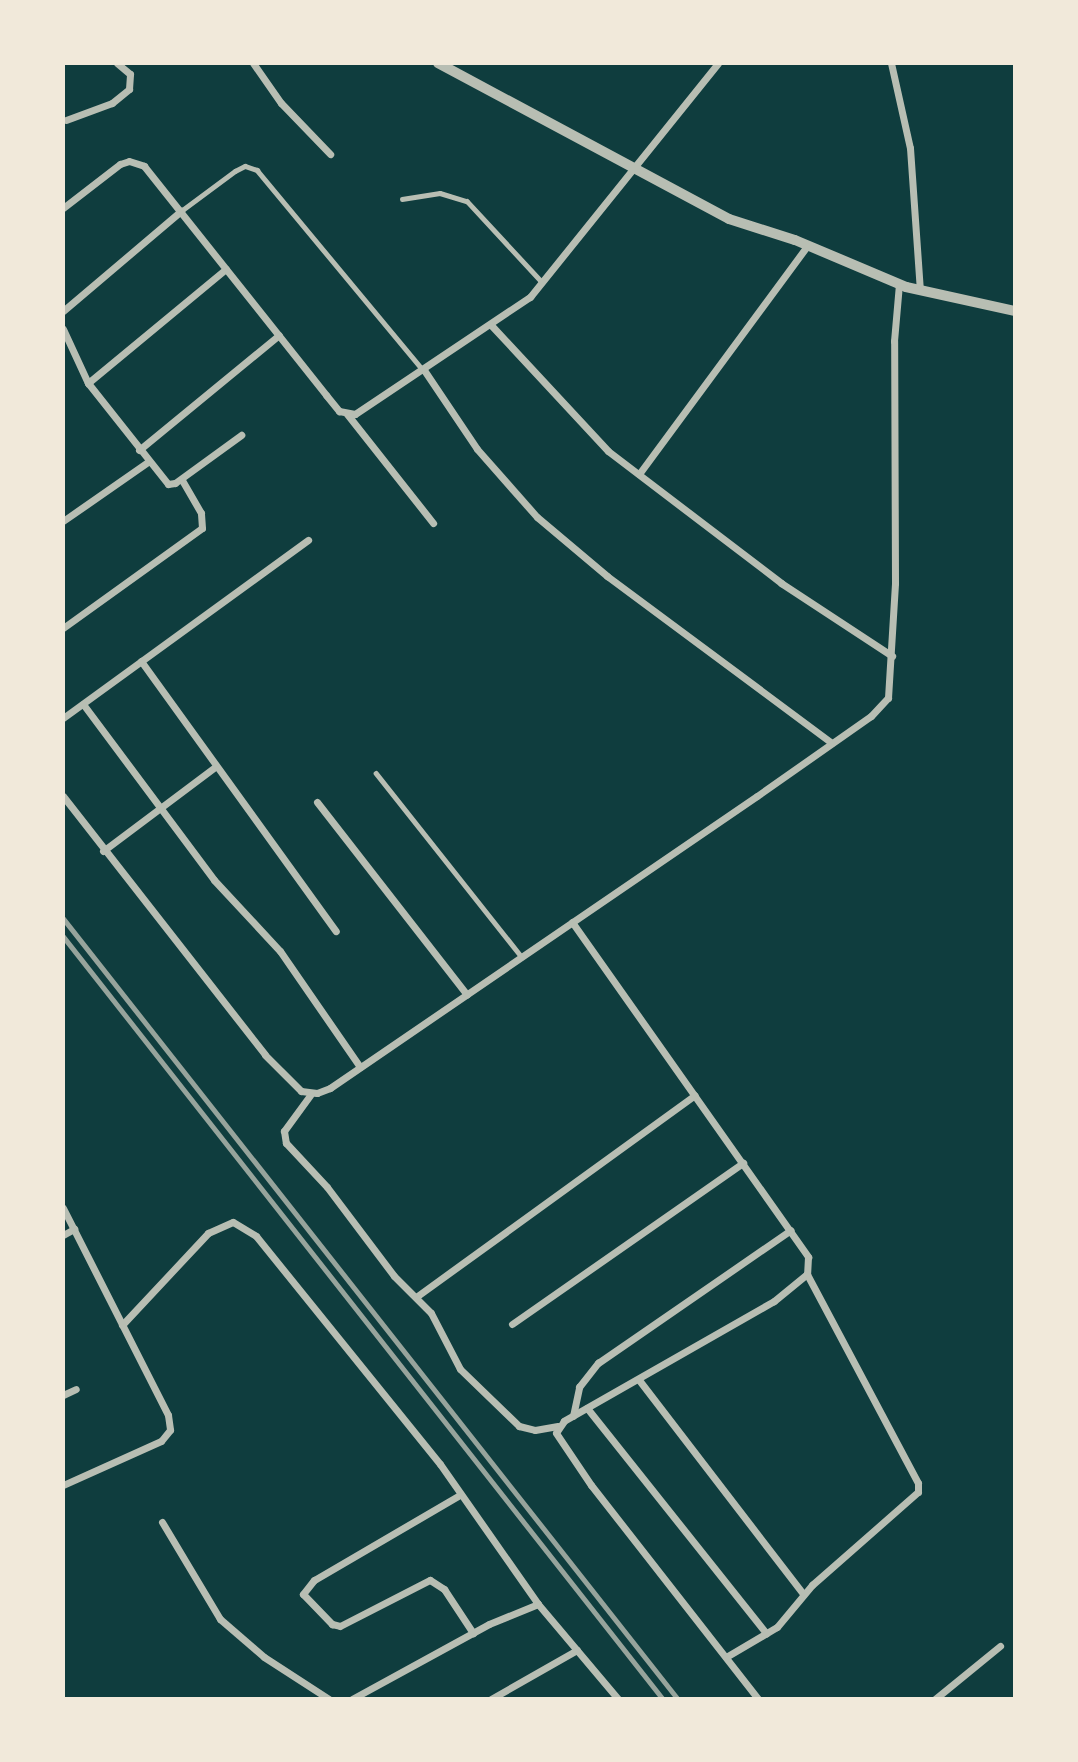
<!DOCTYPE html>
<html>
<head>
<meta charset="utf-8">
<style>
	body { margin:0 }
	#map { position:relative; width:1078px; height:1762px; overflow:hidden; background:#0f3d3e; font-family:Commissioner,sans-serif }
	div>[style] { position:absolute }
	.service>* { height:4.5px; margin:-2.25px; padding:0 2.25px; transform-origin:2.25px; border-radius:2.25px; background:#b8beb3 }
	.minor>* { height:7px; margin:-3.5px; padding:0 3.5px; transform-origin:3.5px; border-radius:3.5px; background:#b8beb3 }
	.tertiary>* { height:10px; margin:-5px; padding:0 5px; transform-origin:5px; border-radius:5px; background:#b8beb3 }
	.rail>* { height:4.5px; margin:-2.25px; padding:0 2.25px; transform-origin:2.25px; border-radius:2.25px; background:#97a49c }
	span { translate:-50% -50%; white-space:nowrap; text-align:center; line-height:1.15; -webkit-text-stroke:6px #f1e9da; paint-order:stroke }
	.frame { position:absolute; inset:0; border:65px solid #f1e9da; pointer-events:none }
</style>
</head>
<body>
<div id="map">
	<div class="service">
		<i style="left:402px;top:199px;width:38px;rotate:-9deg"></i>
		<i style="left:440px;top:193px;width:28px;rotate:17deg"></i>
		<i style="left:467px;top:201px;width:110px;rotate:47.2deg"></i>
		<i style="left:181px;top:211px;width:67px;rotate:-36.5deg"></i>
		<i style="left:235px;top:171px;width:11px;rotate:-27deg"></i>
		<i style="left:245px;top:166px;width:13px;rotate:18deg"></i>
		<i style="left:257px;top:170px;width:260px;rotate:50.3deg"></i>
		<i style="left:376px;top:773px;width:235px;rotate:51.6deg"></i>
	</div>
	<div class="minor">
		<i style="left:253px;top:63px;width:49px;rotate:55deg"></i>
		<i style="left:281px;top:103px;width:71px;rotate:46.1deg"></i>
		<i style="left:891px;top:63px;width:87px;rotate:77.4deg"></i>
		<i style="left:910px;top:148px;width:142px;rotate:86deg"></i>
		<i style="left:66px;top:120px;width:49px;rotate:-20.3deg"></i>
		<i style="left:112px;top:103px;width:22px;rotate:-39deg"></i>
		<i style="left:129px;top:89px;width:15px;rotate:-86deg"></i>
		<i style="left:130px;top:74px;width:17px;rotate:-140deg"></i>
		<i style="left:63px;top:208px;width:72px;rotate:-37.7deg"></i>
		<i style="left:120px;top:164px;width:9px;rotate:-18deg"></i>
		<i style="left:129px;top:161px;width:16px;rotate:18deg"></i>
		<i style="left:144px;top:166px;width:293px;rotate:51.5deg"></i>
		<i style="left:326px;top:395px;width:21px;rotate:51deg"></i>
		<i style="left:339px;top:411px;width:16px;rotate:11deg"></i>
		<i style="left:355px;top:414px;width:211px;rotate:-33.8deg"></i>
		<i style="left:530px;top:297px;width:300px;rotate:-51.2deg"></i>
		<i style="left:63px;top:311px;width:155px;rotate:-40.3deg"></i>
		<i style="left:491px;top:325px;width:172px;rotate:47.1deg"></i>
		<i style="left:608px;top:451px;width:218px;rotate:37.3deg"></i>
		<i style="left:781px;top:583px;width:133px;rotate:33.3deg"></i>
		<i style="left:63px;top:329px;width:60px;rotate:65.2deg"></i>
		<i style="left:88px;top:383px;width:129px;rotate:51.6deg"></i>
		<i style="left:168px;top:484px;width:7px;rotate:-8deg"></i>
		<i style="left:175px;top:483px;width:82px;rotate:-36deg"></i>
		<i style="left:424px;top:370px;width:95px;rotate:56.1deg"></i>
		<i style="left:477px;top:449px;width:91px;rotate:48.6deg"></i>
		<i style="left:537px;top:517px;width:92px;rotate:40.1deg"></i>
		<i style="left:607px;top:576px;width:280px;rotate:36.6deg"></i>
		<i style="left:88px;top:383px;width:179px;rotate:-39.6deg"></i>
		<i style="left:347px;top:414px;width:139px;rotate:51.7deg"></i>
		<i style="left:139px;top:450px;width:181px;rotate:-39.4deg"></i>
		<i style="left:639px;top:474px;width:285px;rotate:-53.6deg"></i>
		<i style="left:63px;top:521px;width:103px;rotate:-34.8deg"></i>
		<i style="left:63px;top:628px;width:171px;rotate:-35.7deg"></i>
		<i style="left:202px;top:528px;width:15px;rotate:-94deg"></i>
		<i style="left:201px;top:513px;width:39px;rotate:-120deg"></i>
		<i style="left:141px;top:661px;width:333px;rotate:54.2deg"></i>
		<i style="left:83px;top:704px;width:219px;rotate:53.3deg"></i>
		<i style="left:214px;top:880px;width:97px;rotate:47.1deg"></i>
		<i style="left:280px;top:951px;width:141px;rotate:55.4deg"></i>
		<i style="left:63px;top:718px;width:303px;rotate:-36deg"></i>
		<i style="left:63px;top:796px;width:328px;rotate:52deg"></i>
		<i style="left:265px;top:1055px;width:51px;rotate:45deg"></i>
		<i style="left:301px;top:1091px;width:16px;rotate:7deg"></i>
		<i style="left:317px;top:1093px;width:14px;rotate:-21deg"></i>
		<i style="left:330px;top:1088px;width:517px;rotate:-34.37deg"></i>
		<i style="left:757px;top:796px;width:139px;rotate:-35.1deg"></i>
		<i style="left:871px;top:716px;width:25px;rotate:-47deg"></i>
		<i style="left:888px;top:698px;width:115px;rotate:-86.5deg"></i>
		<i style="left:895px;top:583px;width:242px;rotate:-90.2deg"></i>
		<i style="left:894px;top:341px;width:57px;rotate:-85deg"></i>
		<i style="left:317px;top:802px;width:244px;rotate:52.1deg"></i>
		<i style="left:103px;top:851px;width:140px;rotate:-36.9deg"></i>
		<i style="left:572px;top:922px;width:410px;rotate:54.8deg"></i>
		<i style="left:808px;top:1257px;width:17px;rotate:93deg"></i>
		<i style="left:807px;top:1274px;width:43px;rotate:140.7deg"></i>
		<i style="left:774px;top:1301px;width:242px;rotate:150.3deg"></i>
		<i style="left:564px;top:1421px;width:14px;rotate:124deg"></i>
		<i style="left:556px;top:1433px;width:63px;rotate:56.1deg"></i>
		<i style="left:591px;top:1485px;width:271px;rotate:52deg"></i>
		<i style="left:311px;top:1094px;width:46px;rotate:126.1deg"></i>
		<i style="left:284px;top:1131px;width:12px;rotate:81deg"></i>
		<i style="left:286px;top:1143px;width:60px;rotate:47deg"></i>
		<i style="left:327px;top:1187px;width:111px;rotate:53deg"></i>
		<i style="left:394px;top:1276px;width:52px;rotate:45deg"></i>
		<i style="left:431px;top:1313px;width:63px;rotate:62.6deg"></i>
		<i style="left:460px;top:1369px;width:82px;rotate:44deg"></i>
		<i style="left:519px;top:1426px;width:16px;rotate:14deg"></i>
		<i style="left:535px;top:1430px;width:23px;rotate:-10deg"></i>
		<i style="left:63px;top:1208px;width:232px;rotate:63.1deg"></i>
		<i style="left:168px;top:1415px;width:15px;rotate:82deg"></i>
		<i style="left:170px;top:1430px;width:14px;rotate:129deg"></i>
		<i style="left:161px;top:1441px;width:107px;rotate:155.8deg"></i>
		<i style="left:63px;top:1235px;width:13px;rotate:-29deg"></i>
		<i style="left:416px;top:1297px;width:344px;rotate:-35.9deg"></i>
		<i style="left:512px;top:1324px;width:282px;rotate:-34.9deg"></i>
		<i style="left:122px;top:1325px;width:126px;rotate:-46.9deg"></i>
		<i style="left:208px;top:1233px;width:27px;rotate:-24deg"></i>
		<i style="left:233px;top:1222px;width:27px;rotate:31deg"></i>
		<i style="left:256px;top:1236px;width:293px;rotate:51.1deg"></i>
		<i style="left:440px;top:1464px;width:171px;rotate:55deg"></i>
		<i style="left:538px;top:1604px;width:124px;rotate:49.9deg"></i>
		<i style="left:639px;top:1380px;width:270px;rotate:52.5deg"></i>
		<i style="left:63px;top:1395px;width:14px;rotate:-25deg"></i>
		<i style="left:587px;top:1408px;width:288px;rotate:51.5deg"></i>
		<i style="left:573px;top:1416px;width:30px;rotate:-78deg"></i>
		<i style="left:579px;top:1387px;width:31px;rotate:-52deg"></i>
		<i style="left:598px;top:1363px;width:234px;rotate:-34.6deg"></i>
		<i style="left:458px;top:1496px;width:167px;rotate:149.7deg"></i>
		<i style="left:314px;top:1580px;width:18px;rotate:128deg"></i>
		<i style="left:303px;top:1594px;width:42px;rotate:46deg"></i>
		<i style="left:332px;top:1624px;width:8px;rotate:14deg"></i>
		<i style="left:340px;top:1626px;width:101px;rotate:-27.1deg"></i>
		<i style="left:430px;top:1580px;width:17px;rotate:33deg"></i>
		<i style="left:444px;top:1589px;width:53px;rotate:56.6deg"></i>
		<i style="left:162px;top:1522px;width:113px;rotate:59.1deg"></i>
		<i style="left:220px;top:1619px;width:58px;rotate:40.8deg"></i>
		<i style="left:264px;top:1657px;width:77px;rotate:32.9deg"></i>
		<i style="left:726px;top:1657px;width:59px;rotate:-30.5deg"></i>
		<i style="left:777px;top:1627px;width:55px;rotate:-50.2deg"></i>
		<i style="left:812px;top:1585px;width:141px;rotate:-41.3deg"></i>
		<i style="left:918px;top:1492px;width:9px;rotate:-90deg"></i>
		<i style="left:918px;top:1483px;width:237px;rotate:-118deg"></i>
		<i style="left:352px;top:1699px;width:156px;rotate:-28.7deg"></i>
		<i style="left:489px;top:1624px;width:53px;rotate:-22.2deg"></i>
		<i style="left:491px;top:1699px;width:99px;rotate:-29.7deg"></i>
		<i style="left:935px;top:1699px;width:84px;rotate:-39.2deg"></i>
	</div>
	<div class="tertiary">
		<i style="left:438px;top:63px;width:330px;rotate:28.2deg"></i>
		<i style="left:729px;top:219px;width:69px;rotate:17.7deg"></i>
		<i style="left:795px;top:240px;width:121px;rotate:22.9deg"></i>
		<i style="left:906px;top:287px;width:112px;rotate:12.4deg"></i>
	</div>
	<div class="rail">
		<i style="left:63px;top:918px;width:994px;rotate:51.78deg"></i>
		<i style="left:63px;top:936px;width:971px;rotate:51.82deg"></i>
	</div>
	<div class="frame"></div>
</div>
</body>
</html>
